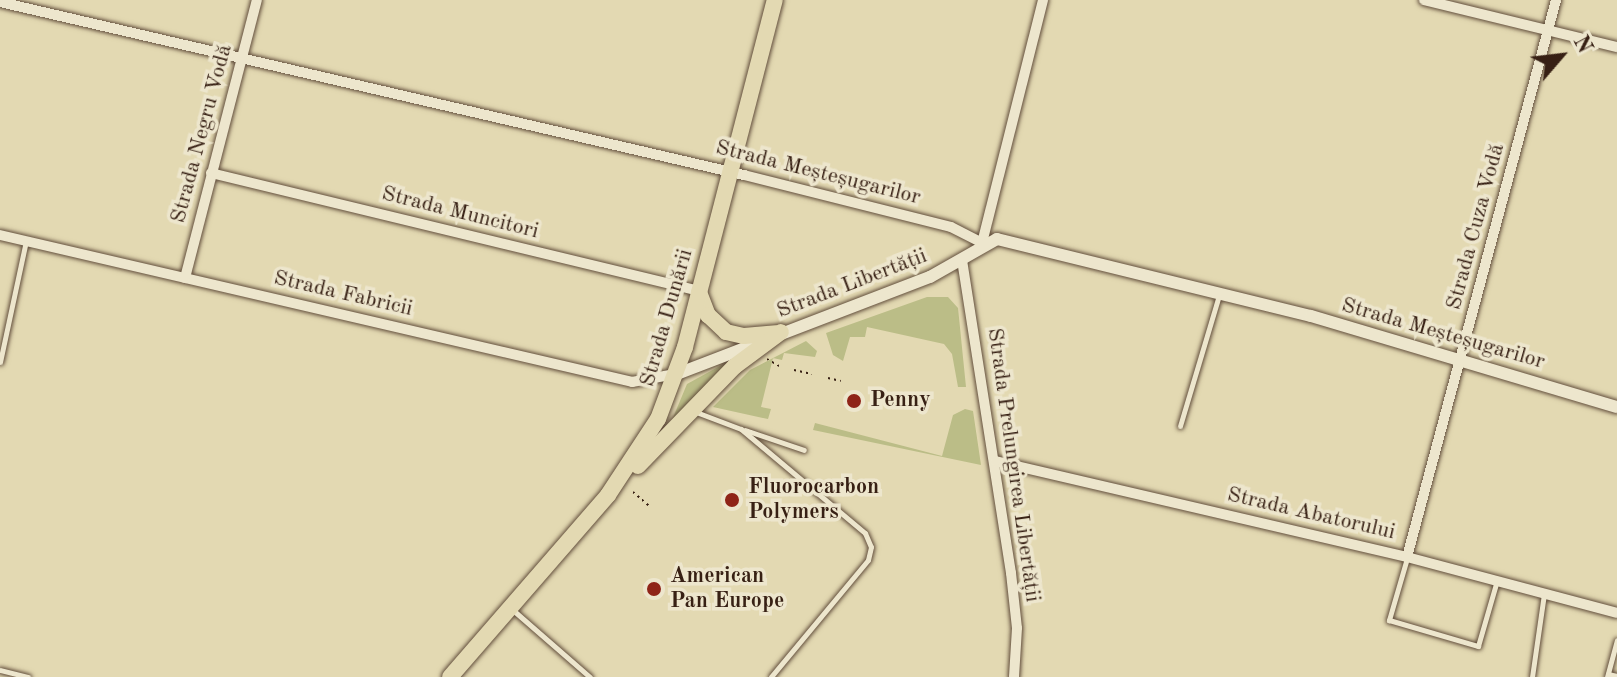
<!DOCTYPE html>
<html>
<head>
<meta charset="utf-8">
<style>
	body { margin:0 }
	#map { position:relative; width:1617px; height:677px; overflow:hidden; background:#e3d9b2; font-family:"Old Standard TT",serif }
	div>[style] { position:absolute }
	.green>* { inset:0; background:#bbbd87 }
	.path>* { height:2px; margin-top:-1px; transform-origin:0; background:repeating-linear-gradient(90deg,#372014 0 2px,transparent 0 6px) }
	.roads { filter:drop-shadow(0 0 2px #624e3c) drop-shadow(0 0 2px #624e3c) }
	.service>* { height:5px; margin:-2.5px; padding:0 2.5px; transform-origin:2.5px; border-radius:2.5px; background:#ede6cd }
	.minor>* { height:10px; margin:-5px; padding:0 5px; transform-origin:5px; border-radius:5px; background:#ede6cd }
	.tertiary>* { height:12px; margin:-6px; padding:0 6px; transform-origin:6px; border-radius:6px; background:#ede6cd }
	.primary>* { height:16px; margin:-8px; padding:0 8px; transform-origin:8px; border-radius:8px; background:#e3d9b2 }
	.dots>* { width:22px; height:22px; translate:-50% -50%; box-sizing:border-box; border:4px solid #ede6cd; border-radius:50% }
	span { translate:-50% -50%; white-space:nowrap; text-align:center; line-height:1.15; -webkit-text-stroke:7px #ede6cd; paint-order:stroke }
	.street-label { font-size:22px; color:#372014 }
	.poi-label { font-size:22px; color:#372014; font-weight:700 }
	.left { translate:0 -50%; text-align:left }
	.north { position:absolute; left:1521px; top:16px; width:80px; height:80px; -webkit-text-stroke:6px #ede6cd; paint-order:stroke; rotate:62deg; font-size:22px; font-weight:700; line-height:32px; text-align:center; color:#372014 }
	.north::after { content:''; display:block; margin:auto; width:28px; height:36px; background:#372014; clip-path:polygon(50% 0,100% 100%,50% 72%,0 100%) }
</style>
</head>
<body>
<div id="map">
	<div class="green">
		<i style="clip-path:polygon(927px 297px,948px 297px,958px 308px,966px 387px,958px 387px,952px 354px,944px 344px,867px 327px,865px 337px,850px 337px,843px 361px,833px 355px,826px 333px)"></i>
		<i style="clip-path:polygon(806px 341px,817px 351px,815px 357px,784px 353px,782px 360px,773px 358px,761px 407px,771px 409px,768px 419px,713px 407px,750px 370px)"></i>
		<i style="clip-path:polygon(729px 361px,670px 425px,687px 384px)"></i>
		<i style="clip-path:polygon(965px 409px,973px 411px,981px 465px,813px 430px,815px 423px,942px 456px,953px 415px)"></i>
	</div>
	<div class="path">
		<i style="left:767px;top:359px;width:16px;rotate:30deg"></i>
		<i style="left:794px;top:370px;width:18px;rotate:13deg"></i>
		<i style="left:828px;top:378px;width:13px;rotate:13deg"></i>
		<i style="left:633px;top:492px;width:23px;rotate:41deg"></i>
	</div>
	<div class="roads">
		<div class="service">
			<i style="left:0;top:362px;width:124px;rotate:-77.9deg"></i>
			<i style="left:696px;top:412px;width:48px;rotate:20.7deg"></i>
			<i style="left:741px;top:429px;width:162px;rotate:40deg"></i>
			<i style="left:865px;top:533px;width:15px;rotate:67deg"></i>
			<i style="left:871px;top:547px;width:13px;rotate:103deg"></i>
			<i style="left:868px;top:560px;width:152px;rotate:129.7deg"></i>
			<i style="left:1180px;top:426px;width:137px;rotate:-73.4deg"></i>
			<i style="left:745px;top:430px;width:62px;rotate:18.7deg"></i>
			<i style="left:1407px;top:558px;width:65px;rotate:106.2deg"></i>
			<i style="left:1389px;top:620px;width:93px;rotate:16.3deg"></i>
			<i style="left:1478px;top:646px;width:69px;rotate:-73.9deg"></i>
			<i style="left:514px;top:611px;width:101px;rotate:41deg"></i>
			<i style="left:0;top:670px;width:29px;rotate:14deg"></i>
			<i style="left:1608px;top:674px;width:9px;rotate:13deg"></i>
			<i style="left:1532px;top:677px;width:84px;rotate:-81.8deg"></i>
			<i style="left:1607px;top:677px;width:38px;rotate:-75deg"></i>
		</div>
		<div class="minor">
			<i style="left:1424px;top:0;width:199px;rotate:13.7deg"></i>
			<i style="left:0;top:2px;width:764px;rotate:13.09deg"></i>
			<i style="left:744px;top:175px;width:213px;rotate:14.1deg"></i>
			<i style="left:951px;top:227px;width:35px;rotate:27deg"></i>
			<i style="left:982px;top:243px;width:251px;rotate:-75.9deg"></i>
			<i style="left:211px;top:173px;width:502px;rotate:13.59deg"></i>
			<i style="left:0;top:235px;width:649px;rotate:13.09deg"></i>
			<i style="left:632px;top:382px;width:44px;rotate:-10.5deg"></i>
			<i style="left:962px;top:260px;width:317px;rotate:81.1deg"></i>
			<i style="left:1011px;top:573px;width:55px;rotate:83.8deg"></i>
			<i style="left:1017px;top:628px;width:49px;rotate:93.5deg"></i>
			<i style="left:185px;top:278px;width:287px;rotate:-75.5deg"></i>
			<i style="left:995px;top:461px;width:423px;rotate:13.1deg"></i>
			<i style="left:1407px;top:557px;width:217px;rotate:14.9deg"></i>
			<i style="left:1407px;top:557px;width:577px;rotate:-75.02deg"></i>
		</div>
		<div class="tertiary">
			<i style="left:677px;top:374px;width:271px;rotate:-21deg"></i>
			<i style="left:930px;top:277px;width:77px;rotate:-29.6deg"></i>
			<i style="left:997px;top:239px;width:323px;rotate:13.8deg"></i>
			<i style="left:1311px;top:316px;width:319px;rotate:16.6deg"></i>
		</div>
		<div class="primary">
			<i style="left:699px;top:292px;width:25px;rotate:69deg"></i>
			<i style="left:708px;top:315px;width:25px;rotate:43deg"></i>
			<i style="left:726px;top:332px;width:18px;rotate:13deg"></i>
			<i style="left:744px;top:336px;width:32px;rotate:-5deg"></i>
			<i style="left:638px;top:466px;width:139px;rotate:-45.9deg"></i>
			<i style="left:735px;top:366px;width:57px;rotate:-36.5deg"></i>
			<i style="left:450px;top:677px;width:241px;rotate:-49deg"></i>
			<i style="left:608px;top:495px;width:91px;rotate:-56.7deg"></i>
			<i style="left:658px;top:419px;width:77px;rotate:-69.4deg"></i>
			<i style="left:685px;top:347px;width:358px;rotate:-75.5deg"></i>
		</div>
	</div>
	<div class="dots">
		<i style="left:854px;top:401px;background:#8f2418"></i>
		<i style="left:732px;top:500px;background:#8f2418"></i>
		<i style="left:654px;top:589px;background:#8f2418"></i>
	</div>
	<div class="street-label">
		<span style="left:202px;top:134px;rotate:-75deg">Strada Negru Vodă</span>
		<span style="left:818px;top:173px;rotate:14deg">Strada Meșteșugarilor</span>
		<span style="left:460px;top:213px;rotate:14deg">Strada Muncitori</span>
		<span style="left:1476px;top:227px;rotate:-75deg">Strada Cuza Vodă</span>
		<span style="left:852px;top:284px;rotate:-21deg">Strada Libertății</span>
		<span style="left:343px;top:294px;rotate:13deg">Strada Fabricii</span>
		<span style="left:667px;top:318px;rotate:-74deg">Strada Dunării</span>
		<span style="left:1443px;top:334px;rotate:16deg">Strada Meșteșugarilor</span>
		<span style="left:1013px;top:465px;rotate:82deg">Strada Prelungirea Libertății</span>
		<span style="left:1311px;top:514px;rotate:13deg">Strada Abatorului</span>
	</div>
	<div class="poi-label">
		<span class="left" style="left:870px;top:401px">Penny</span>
		<span class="left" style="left:748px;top:500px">Fluorocarbon<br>Polymers</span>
		<span class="left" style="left:670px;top:589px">American<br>Pan Europe</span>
	</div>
	<div class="north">N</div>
</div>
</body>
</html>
